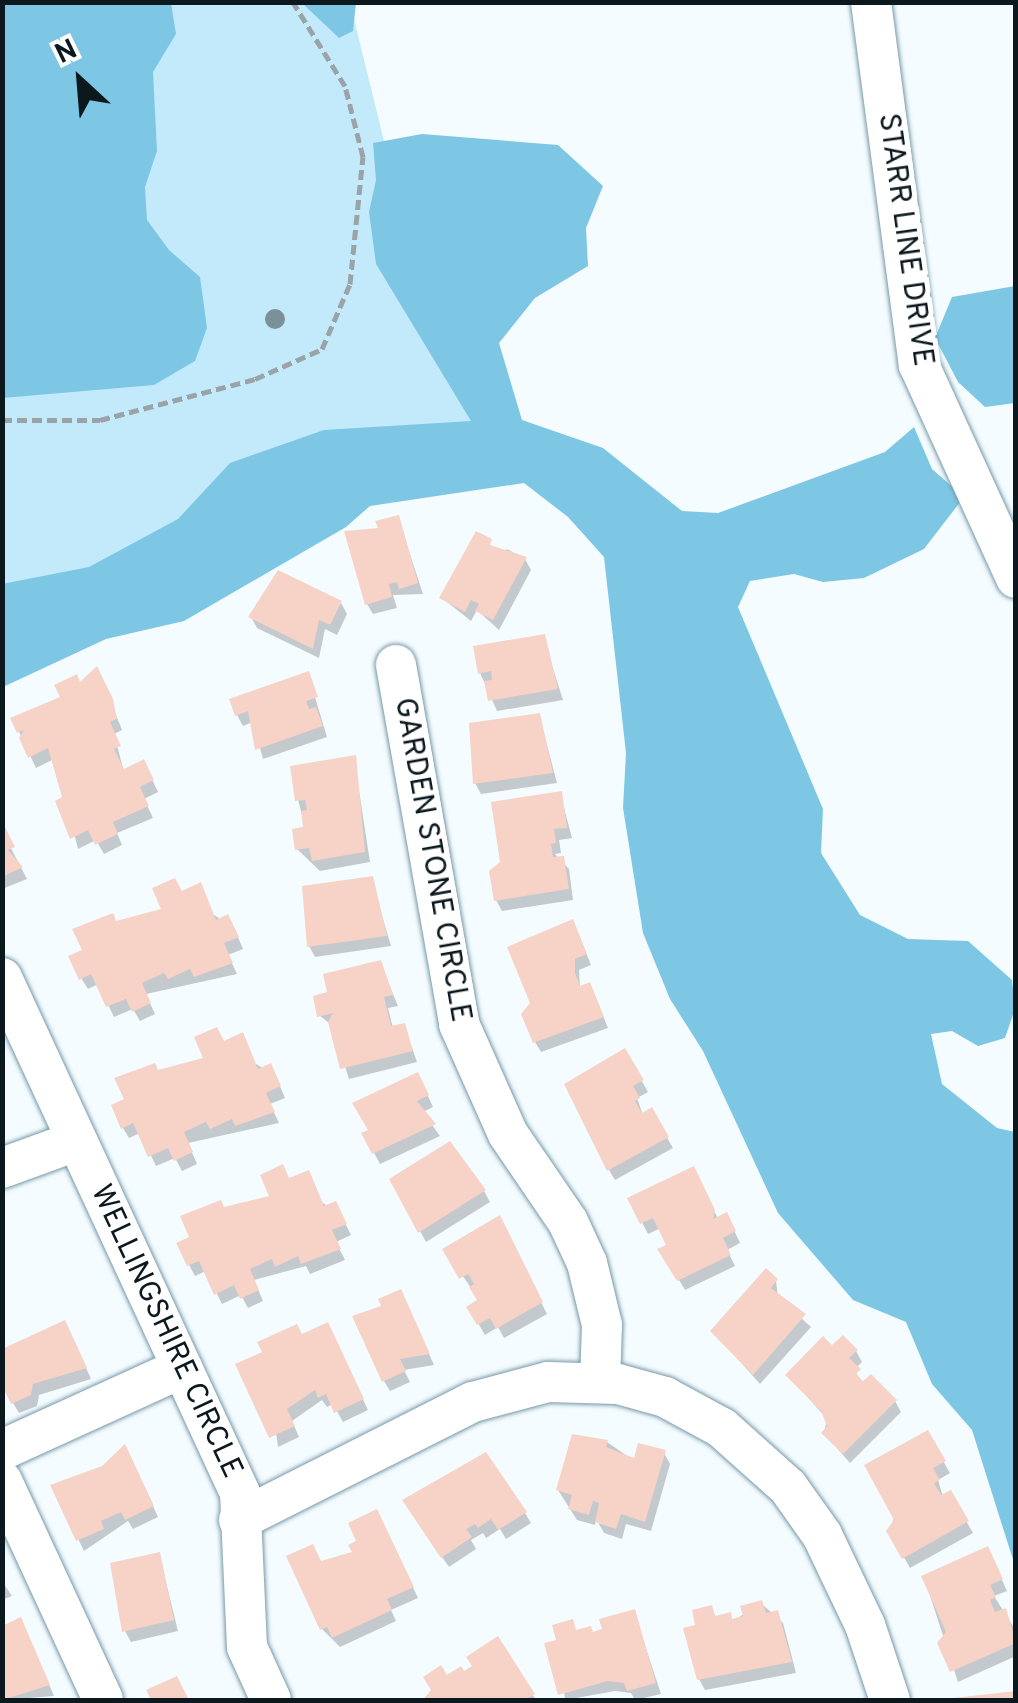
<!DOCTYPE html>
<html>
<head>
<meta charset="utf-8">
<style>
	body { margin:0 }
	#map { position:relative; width:1018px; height:1703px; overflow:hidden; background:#f4fcff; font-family:Overpass,sans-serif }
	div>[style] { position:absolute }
	.green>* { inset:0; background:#c3eafb }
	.forest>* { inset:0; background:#7dc7e5 }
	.shadow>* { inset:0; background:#0003 }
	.building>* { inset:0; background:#f6d2c7 }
	.path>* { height:5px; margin-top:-2.5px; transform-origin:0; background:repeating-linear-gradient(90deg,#9aa4a8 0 10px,transparent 0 15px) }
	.roads { filter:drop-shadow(0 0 2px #7799a8) drop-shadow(0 0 2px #7799a8) }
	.minor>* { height:40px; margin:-20px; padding:0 20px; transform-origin:20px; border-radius:20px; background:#fff }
	.trees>* { width:20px; height:20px; margin:-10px; border-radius:50%; background:#7a919a }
	span { translate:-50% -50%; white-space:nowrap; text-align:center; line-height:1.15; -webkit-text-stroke:10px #fff; paint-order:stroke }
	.street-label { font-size:30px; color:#0b181e }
	.frame { position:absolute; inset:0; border:5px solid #0b181e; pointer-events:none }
	.north { position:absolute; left:30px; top:30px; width:100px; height:100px; -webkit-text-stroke:8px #fff; paint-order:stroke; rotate:334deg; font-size:28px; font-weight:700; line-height:40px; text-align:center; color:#0b181e }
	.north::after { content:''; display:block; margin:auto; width:35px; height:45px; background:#0b181e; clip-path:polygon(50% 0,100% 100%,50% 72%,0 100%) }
</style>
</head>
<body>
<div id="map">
	<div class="green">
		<i style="clip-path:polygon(2px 3px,350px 3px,386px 149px,506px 416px,3px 653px)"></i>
	</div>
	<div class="forest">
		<i style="clip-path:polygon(3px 2px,171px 3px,176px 34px,153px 72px,157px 151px,145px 187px,147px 220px,169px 250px,200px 277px,207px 328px,195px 361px,154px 385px,3px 398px)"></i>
		<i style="clip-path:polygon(302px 3px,356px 3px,353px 31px,339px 38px)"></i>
		<i style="clip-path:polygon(422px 134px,558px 145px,603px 186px,586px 228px,588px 266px,535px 298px,499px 343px,522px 420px,603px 448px,682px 511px,718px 513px,885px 452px,914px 427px,932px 469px,964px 497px,924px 549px,864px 578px,823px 582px,794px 574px,750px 581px,738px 607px,823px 809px,821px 853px,860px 915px,908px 939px,968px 941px,1012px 980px,1015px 1009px,1005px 1038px,978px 1046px,952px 1031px,931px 1034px,942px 1084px,997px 1128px,1015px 1132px,1015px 1566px,972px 1430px,932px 1384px,906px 1322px,853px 1300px,778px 1213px,703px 1051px,670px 999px,643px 933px,623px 808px,626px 753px,604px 557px,568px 517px,524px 483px,370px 506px,346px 527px,184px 621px,106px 639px,3px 687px,2px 584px,89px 567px,178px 519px,230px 463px,324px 430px,471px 421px,376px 264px,369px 212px,376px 180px,373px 143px)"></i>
		<i style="clip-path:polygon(1015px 286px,1015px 403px,985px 407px,958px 382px,935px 338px,952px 297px)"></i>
	</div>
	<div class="shadow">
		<i style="clip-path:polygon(398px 518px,423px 594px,393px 595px,397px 608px,373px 614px,367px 604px,381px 530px)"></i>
		<i style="clip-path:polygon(477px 534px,503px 556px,507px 549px,525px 559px,531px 570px,499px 630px,477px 610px,471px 621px,442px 598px)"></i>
		<i style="clip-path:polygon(341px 603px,347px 614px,337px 635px,325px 629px,319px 658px,257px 628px,251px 617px)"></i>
		<i style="clip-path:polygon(543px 637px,563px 700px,497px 711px,480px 673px)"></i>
		<i style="clip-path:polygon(308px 674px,327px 737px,263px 759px,253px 722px,243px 726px,237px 715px)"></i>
		<i style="clip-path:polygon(102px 680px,122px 730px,114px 734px,124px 772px,149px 773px,158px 792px,144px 799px,153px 818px,117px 833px,122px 845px,104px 854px,96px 840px,78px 849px,56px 758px,36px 768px,13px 719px)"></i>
		<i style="clip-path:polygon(539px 715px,557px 783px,481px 794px,475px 783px)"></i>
		<i style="clip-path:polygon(354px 758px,370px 862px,320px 871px,297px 849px,306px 829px,298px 800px)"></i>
		<i style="clip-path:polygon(560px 793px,572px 838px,559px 840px,561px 853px,555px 854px,569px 869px,573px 900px,502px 911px,496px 900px)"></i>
		<i style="clip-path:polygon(2px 831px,27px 879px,2px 889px)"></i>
		<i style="clip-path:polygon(371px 879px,391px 946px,315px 957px,309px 946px)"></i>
		<i style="clip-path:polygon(182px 894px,234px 928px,243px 949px,228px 955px,237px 974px,146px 994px,155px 1014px,140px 1021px,133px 1009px,114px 1017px,98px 984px,88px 989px,81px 978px,85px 951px,116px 924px,164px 910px)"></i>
		<i style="clip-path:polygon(578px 933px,591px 965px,579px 970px,580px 989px,595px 996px,608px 1028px,541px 1052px,535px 1042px)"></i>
		<i style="clip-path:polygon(380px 963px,398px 1006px,388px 1008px,393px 1028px,404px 1025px,417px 1062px,349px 1079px,332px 1025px,320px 1016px,330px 994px)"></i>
		<i style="clip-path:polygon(224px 1043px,276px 1077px,285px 1098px,270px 1104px,279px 1123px,188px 1143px,197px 1164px,182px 1171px,175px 1158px,156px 1166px,140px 1133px,129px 1138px,123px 1128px,127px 1101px,158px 1072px,207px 1060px)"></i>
		<i style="clip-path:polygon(625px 1051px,648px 1092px,637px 1098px,643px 1115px,651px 1110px,673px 1148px,615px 1180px,609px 1170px)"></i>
		<i style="clip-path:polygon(423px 1085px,433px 1107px,423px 1112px,440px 1136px,380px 1164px,364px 1134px)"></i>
		<i style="clip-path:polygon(699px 1179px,718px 1219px,732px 1226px,740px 1243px,727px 1250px,735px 1266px,685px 1290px,661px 1250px,669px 1246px,661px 1228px,648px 1234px,630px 1199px)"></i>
		<i style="clip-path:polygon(392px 1180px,484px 1191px,490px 1202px,426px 1242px)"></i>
		<i style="clip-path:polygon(290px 1181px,341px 1215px,351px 1235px,336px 1242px,345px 1260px,310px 1274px,306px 1266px,254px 1280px,263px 1301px,248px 1308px,241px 1295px,222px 1304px,206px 1271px,195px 1276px,189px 1265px,193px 1238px,224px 1210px,273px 1197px)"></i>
		<i style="clip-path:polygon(499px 1218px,547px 1314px,504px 1338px,498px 1327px,485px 1335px,469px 1308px,480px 1301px,445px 1250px)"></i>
		<i style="clip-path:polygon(776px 1281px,778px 1297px,811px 1327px,760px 1384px,713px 1331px)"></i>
		<i style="clip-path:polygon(406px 1303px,434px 1365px,404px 1370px,410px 1382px,390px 1391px,384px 1381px)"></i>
		<i style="clip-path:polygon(71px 1334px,91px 1379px,39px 1395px,37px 1406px,19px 1413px,13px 1403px)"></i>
		<i style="clip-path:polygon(333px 1336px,368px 1410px,343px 1422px,333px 1404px,327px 1407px,322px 1400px,292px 1421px,299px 1437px,278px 1447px,265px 1354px,302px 1337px)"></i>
		<i style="clip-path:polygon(832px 1349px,856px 1351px,862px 1362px,854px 1370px,863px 1384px,895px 1401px,901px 1412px,850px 1463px,824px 1433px,827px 1419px,788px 1375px)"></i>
		<i style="clip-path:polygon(927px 1433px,950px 1473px,938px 1480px,943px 1497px,950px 1493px,973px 1533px,910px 1568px,889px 1531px)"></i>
		<i style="clip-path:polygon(607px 1442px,636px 1462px,664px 1453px,670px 1464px,651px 1531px,626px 1524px,622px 1539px,604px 1533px,596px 1519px,595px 1525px,577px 1520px,558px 1490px)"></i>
		<i style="clip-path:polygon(131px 1458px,158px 1517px,133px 1529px,128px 1521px,84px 1551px,53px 1487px)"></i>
		<i style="clip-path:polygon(411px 1511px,525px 1513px,531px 1523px,506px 1539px,500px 1529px,486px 1538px,483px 1533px,471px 1540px,476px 1549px,449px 1567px)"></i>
		<i style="clip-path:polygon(383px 1523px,418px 1598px,391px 1610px,396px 1621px,340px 1647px,322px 1629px,320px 1563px,356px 1554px)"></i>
		<i style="clip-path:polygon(159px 1554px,178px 1631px,131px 1642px,125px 1631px)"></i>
		<i style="clip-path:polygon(993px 1560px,1007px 1591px,994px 1596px,1016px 1631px,1016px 1656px,958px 1682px,924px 1577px)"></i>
		<i style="clip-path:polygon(2px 1581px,12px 1596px,2px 1600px)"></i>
		<i style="clip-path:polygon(761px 1603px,783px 1623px,796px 1673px,705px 1690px,699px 1679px,698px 1627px,711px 1608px,717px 1619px,733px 1621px)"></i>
		<i style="clip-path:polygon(634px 1612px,661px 1694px,635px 1700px,631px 1693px,615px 1691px,565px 1700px,559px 1641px,571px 1622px,578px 1633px,593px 1635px)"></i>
		<i style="clip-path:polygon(2px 1629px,26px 1631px,54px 1696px,2px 1700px)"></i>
		<i style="clip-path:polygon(497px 1640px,536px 1700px,426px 1700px,446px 1679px,475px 1667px)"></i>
	</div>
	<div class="building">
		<i style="clip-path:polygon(399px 515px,418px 583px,399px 589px,397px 582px,389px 584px,392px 597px,365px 605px,344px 531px,378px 528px,375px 521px)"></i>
		<i style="clip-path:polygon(476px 531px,492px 539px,490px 545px,527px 557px,493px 620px,475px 611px,479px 604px,471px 600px,465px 612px,439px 598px)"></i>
		<i style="clip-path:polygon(278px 570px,342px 601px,330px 625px,319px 620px,313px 649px,248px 617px)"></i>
		<i style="clip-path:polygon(545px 634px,558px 689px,488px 701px,484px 681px,492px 680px,491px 671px,478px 674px,473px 646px)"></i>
		<i style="clip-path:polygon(97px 666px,113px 699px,117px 719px,110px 722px,121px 746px,114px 749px,124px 769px,144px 759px,154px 780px,140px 787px,149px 806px,113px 822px,118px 834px,95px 845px,88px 830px,70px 839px,55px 801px,62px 797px,48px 748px,28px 758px,19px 738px,24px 730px,17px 733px,10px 718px,60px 697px,54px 685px,77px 674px,80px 682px)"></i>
		<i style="clip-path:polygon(309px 671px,318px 697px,306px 701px,309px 709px,316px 707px,323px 726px,255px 750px,248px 711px,235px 716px,229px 699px)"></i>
		<i style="clip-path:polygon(540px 713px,553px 773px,473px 784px,469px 723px)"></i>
		<i style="clip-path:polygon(356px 755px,365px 852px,312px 861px,309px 848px,295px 850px,292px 829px,303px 827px,301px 811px,307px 810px,305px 800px,295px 801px,290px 766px)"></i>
		<i style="clip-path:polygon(562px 791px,567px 828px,554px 829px,556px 843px,551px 844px,553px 857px,564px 856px,569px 889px,494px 901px,489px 871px,500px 862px,491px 802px)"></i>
		<i style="clip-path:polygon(5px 827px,15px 847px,8px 850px,23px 867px,2px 877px)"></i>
		<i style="clip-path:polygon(373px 876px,387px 936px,307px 947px,302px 886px)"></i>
		<i style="clip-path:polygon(175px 878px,182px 891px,201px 882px,216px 920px,228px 914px,239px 937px,224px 943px,233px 963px,194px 977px,190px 969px,168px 979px,164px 973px,142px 983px,151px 1003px,132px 1012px,126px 999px,106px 1007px,91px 974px,79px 980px,68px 956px,82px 950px,72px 929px,113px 913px,116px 921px,161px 909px,152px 888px)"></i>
		<i style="clip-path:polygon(573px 919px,587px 954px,575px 959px,575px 973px,580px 986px,590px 982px,604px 1017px,533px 1043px,521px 1014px,530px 1003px,507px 947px)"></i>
		<i style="clip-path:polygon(381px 960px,393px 995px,384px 997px,391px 1026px,405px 1023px,413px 1051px,340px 1069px,328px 1022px,333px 1013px,317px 1017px,313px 996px,327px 992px,323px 974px)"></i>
		<i style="clip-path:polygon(217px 1027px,224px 1041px,243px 1032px,258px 1069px,271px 1063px,281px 1086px,266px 1093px,275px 1112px,235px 1126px,232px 1119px,210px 1129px,206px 1122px,184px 1132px,193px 1152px,174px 1161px,168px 1148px,148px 1157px,133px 1123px,121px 1129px,111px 1105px,124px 1099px,114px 1078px,155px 1063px,158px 1070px,203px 1058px,194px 1037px)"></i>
		<i style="clip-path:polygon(625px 1048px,644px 1080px,633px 1086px,640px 1098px,635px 1101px,642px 1113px,652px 1107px,669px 1137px,607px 1171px,564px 1084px)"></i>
		<i style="clip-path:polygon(418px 1072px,429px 1095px,417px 1101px,436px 1124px,372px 1154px,361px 1133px,368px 1130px,352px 1103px)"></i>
		<i style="clip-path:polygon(450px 1141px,486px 1190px,418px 1233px,389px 1179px)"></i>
		<i style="clip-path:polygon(283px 1164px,289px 1178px,309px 1170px,324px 1206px,336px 1201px,347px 1224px,332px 1230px,341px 1249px,301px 1264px,298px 1256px,275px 1267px,272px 1259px,250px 1269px,259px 1290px,240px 1299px,234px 1285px,214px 1295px,199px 1261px,187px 1266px,176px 1243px,189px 1237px,180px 1216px,221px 1200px,224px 1207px,269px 1196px,260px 1175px)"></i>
		<i style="clip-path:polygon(694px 1166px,715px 1210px,713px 1219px,727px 1212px,736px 1231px,723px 1238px,731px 1255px,677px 1281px,657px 1249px,666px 1245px,653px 1218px,640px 1224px,627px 1198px)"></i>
		<i style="clip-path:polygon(500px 1215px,543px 1302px,496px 1329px,490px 1318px,477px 1325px,466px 1307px,477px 1300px,469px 1287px,474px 1284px,468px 1274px,459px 1279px,442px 1249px)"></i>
		<i style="clip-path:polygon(766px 1268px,778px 1279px,771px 1288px,806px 1314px,753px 1375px,710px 1331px)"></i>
		<i style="clip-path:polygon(401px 1289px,430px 1354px,400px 1359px,406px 1371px,382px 1382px,352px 1316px,381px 1306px,378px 1299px)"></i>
		<i style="clip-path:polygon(65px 1320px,87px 1368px,33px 1384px,31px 1395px,11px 1404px,2px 1385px,2px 1349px)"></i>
		<i style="clip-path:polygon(328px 1322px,364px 1399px,334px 1413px,326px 1394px,318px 1398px,315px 1390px,287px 1409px,295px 1426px,269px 1438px,235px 1364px,262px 1352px,257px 1342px,297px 1324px,302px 1334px)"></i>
		<i style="clip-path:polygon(843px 1335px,858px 1350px,849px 1358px,861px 1369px,856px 1374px,863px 1381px,871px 1374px,897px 1400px,843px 1454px,821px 1433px,827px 1426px,821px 1411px,785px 1375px,823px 1336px,832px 1345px)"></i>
		<i style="clip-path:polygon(928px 1430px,946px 1461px,933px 1468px,940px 1480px,934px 1483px,941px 1495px,951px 1490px,969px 1521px,902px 1559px,886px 1531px,894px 1520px,864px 1465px)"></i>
		<i style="clip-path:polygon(572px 1434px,608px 1440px,606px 1447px,634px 1458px,638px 1443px,666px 1450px,645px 1522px,621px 1514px,616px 1529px,595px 1522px,599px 1503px,593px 1501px,589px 1515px,568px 1509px,572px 1495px,556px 1490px)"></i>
		<i style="clip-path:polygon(125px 1444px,154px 1506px,125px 1520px,121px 1512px,101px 1521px,104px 1529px,76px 1541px,50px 1485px,102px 1466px)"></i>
		<i style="clip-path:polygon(486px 1452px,527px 1512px,498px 1530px,491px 1519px,478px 1528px,475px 1524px,466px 1529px,472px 1537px,441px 1558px,402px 1500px)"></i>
		<i style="clip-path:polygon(377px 1509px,414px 1587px,387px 1599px,392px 1610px,332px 1638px,327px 1627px,320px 1630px,286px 1556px,313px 1544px,321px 1561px,352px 1552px,348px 1545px,356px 1541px,348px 1523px)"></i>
		<i style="clip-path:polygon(988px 1546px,1003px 1579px,990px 1585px,996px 1597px,990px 1600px,995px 1612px,1006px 1608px,1016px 1643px,950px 1672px,937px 1643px,946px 1632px,921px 1576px)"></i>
		<i style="clip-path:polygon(160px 1552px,174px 1620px,122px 1632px,110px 1563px)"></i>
		<i style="clip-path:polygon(762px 1600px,766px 1613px,778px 1610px,792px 1662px,697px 1680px,683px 1628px,695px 1625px,692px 1610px,712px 1605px,715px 1616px,731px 1612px,732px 1619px,743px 1616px,740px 1606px)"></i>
		<i style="clip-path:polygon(635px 1609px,656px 1683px,627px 1691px,624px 1683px,608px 1681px,558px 1695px,544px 1643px,556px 1640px,552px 1625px,573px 1619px,576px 1630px,591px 1626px,593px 1632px,602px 1629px,599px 1619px)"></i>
		<i style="clip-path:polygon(21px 1617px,50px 1685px,2px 1700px,2px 1626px)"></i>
		<i style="clip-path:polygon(498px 1636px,535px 1694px,525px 1700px,423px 1700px,431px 1690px,423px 1677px,441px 1665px,447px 1675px,461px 1666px,464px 1671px,472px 1666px,466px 1657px)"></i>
		<i style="clip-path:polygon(177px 1676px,189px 1700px,151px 1700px,146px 1690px)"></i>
		<i style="clip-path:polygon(1016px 1691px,1016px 1700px,953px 1700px,953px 1698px)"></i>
	</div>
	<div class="path">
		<i style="left:2px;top:420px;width:98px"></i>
		<i style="left:100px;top:420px;width:160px;rotate:-14.8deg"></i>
		<i style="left:255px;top:379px;width:73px;rotate:-24.1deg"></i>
		<i style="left:322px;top:349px;width:71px;rotate:-66.7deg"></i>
		<i style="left:350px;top:284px;width:128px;rotate:-84.2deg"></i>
		<i style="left:363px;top:157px;width:73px;rotate:-104.2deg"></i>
		<i style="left:345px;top:86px;width:99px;rotate:-121.8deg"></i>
	</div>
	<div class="roads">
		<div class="minor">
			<i style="left:871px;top:2px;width:366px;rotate:82.5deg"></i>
			<i style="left:919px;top:365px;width:234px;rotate:65.5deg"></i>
			<i style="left:396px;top:665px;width:364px;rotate:80deg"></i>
			<i style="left:459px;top:1024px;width:120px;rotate:66deg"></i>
			<i style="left:508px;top:1134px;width:107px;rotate:55.7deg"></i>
			<i style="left:568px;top:1222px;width:45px;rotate:65.1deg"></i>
			<i style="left:587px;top:1263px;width:64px;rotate:76.4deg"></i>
			<i style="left:602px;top:1325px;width:56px;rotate:92deg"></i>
			<i style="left:2px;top:978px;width:567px;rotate:65.2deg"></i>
			<i style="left:240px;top:1493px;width:154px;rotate:87.4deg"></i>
			<i style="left:247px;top:1647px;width:58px;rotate:65.6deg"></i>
			<i style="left:2px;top:1168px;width:79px;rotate:-20deg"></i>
			<i style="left:2px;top:1450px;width:198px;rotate:-24.5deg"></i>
			<i style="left:2px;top:1481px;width:241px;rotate:65.2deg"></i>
			<i style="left:239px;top:1520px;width:262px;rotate:-26.8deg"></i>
			<i style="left:473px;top:1402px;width:78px;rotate:-14.9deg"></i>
			<i style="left:548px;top:1382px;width:70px;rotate:1.6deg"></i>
			<i style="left:618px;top:1384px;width:49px;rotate:15.5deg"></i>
			<i style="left:665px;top:1397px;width:65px;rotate:28.5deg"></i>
			<i style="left:722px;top:1428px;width:89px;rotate:41.8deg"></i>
			<i style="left:788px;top:1487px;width:59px;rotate:54.7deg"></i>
			<i style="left:822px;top:1535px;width:100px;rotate:64.5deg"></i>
			<i style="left:865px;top:1625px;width:79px;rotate:71.6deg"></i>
		</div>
	</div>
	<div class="trees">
		<i style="left:275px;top:319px"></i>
	</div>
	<div class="street-label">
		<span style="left:904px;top:240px;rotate:82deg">STARR LINE DRIVE</span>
		<span style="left:431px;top:860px;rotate:80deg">GARDEN STONE CIRCLE</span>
		<span style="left:165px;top:1332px;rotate:65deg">WELLINGSHIRE CIRCLE</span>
	</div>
	<div class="frame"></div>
	<div class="north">N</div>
</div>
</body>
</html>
